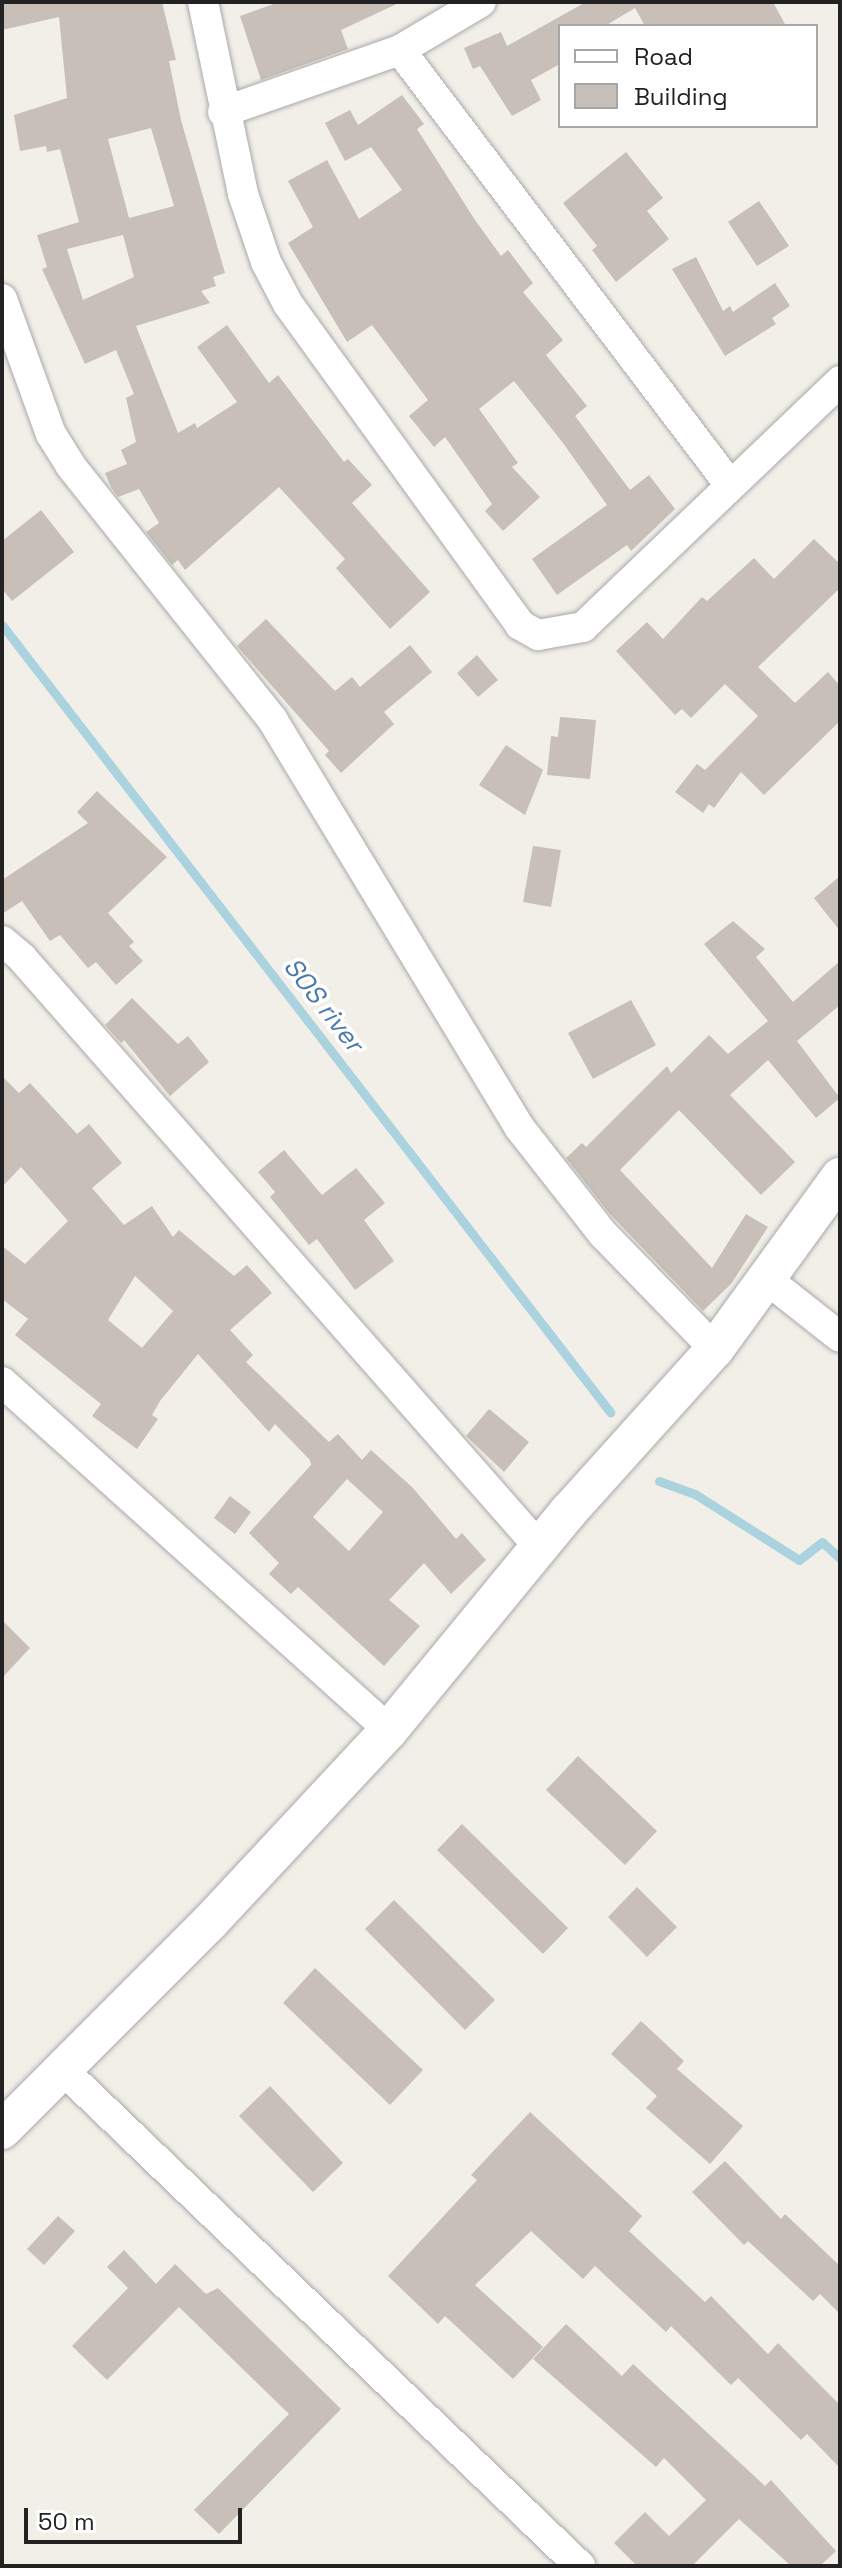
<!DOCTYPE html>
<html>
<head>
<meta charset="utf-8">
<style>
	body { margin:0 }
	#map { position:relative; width:842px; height:2568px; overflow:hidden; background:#f2efe9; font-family:"Space Grotesk",sans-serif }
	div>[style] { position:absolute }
	.stream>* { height:9px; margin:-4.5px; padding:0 4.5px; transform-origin:4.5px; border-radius:4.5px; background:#aad3df }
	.building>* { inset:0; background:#c7bfb8 }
	.roads { filter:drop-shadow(0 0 2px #a9a9a9) drop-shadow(0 0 2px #a9a9a9) }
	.minor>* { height:30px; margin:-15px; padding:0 15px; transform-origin:15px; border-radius:15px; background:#fff }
	.tertiary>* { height:38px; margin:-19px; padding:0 19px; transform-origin:19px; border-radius:19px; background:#fff }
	span { translate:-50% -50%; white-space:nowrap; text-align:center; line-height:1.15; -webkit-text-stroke:7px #fff; paint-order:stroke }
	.water-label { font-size:26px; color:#4a7aab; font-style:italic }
	.frame { position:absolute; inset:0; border:4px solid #222; pointer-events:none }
	.legend { position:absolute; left:558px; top:24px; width:260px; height:104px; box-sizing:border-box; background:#fff; border:2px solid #a7a7a7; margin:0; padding:10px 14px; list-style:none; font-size:24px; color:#222 }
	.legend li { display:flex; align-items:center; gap:16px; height:40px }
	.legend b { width:40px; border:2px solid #a7a7a7 }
	.scale { position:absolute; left:24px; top:2508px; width:218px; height:36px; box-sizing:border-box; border:4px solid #222; border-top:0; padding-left:10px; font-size:24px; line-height:28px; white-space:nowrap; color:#222; -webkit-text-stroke:6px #fff; paint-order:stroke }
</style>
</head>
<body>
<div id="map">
	<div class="stream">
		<i style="left:2px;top:625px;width:995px;rotate:52.31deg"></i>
		<i style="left:659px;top:1481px;width:38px;rotate:20deg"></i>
		<i style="left:695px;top:1494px;width:123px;rotate:32.4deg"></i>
		<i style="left:799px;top:1560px;width:29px;rotate:-38deg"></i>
		<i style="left:822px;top:1542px;width:24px;rotate:42deg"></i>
	</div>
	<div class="building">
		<i style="clip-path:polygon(evenodd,2px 2px,162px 2px,176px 60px,169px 61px,181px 120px,225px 273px,213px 277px,216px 286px,201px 291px,210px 303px,136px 326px,178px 433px,195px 423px,197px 428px,237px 402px,197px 347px,227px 325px,269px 383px,278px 375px,344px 462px,348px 459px,372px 485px,352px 503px,430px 592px,390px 629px,336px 568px,345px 559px,279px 487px,185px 570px,178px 560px,172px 565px,146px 532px,159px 523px,139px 489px,118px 497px,111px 487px,105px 473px,127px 464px,121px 450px,136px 442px,126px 398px,134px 394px,116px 350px,85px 364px,42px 269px,47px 267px,37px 235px,79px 222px,60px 149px,47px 152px,46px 146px,20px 151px,14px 115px,67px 98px,59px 17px,2px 30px,2px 2px,151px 128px,174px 206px,129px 218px,108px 139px,151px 128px,2px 2px,123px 235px,134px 277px,83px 300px,67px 249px,123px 235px)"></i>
		<i style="clip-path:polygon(279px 2px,401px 2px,341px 30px,348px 49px,261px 80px,240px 16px)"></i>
		<i style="clip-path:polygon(586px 2px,773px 2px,786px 26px,645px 26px,635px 8px,605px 26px,560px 26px,560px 64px,531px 80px,541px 100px,512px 116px,480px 66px,473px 69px,464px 48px,501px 32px,507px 46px)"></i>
		<i style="clip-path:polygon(402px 95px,424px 124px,417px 129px,475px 220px,501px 256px,508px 250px,533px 283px,523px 292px,563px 340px,546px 355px,587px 406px,575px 416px,630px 490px,649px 475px,675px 509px,631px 551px,627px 545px,557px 595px,532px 559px,607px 505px,563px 443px,514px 381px,479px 409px,518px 463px,512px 467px,540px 497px,503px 531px,485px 511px,492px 504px,445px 437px,434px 447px,409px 416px,428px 400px,372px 325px,347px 342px,288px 243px,313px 227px,288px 181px,327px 160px,359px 219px,402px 190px,371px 147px,345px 161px,325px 123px,350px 110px,358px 125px)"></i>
		<i style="clip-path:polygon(626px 152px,663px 198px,647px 211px,669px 239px,616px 282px,592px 250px,597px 246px,563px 203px)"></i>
		<i style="clip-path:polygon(759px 201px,789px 246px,757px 266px,728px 222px)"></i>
		<i style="clip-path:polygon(696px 257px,723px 311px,730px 306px,733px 312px,775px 283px,790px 306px,772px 318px,776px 324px,725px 356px,672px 269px)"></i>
		<i style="clip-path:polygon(41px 510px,74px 552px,12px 601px,2px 589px,2px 541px)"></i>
		<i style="clip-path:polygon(814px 539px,840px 564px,840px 588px,758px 667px,795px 703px,828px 672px,840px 686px,840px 721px,764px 795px,741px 772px,714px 808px,709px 804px,703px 813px,675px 792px,697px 764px,705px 770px,758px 716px,725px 684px,691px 718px,682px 709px,675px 715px,616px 651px,647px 622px,663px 639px,702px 597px,707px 601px,754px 558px,774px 579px)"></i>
		<i style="clip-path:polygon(266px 619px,335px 691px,352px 677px,360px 687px,410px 645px,432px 672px,384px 712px,394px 724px,341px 773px,325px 755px,329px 751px,237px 646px)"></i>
		<i style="clip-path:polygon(477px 655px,498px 680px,478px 697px,457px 673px)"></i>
		<i style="clip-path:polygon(560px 717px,596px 720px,590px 779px,547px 775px,551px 736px,558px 737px)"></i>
		<i style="clip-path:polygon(506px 745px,543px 770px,525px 815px,479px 785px)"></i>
		<i style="clip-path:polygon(97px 791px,167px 857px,108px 913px,134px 942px,129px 946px,143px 961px,116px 985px,96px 962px,88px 968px,60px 935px,50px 941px,22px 901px,2px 914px,2px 880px,88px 823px,77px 812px)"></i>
		<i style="clip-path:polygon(533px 846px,561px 850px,551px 907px,523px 902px)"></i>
		<i style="clip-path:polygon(840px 876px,840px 931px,814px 898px)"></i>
		<i style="clip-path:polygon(733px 921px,765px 949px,756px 957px,793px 1002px,840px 961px,840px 1005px,797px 1041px,840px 1098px,816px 1118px,768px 1060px,730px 1095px,795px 1162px,761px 1195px,679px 1110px,620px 1170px,712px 1268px,746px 1214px,768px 1227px,731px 1284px,703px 1311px,609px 1213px,566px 1158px,582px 1143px,586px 1147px,667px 1066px,671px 1073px,709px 1035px,728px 1054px,768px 1021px,704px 944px)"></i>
		<i style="clip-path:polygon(132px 998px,178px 1044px,188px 1036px,209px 1062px,170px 1096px,124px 1040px,121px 1043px,105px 1025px)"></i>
		<i style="clip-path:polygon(631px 1000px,656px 1045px,593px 1079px,568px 1033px)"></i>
		<i style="clip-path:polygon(evenodd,2px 1076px,19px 1093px,30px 1083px,77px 1134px,89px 1124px,122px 1163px,92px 1188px,124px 1225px,152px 1206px,173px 1237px,179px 1230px,234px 1276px,247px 1265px,272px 1293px,230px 1330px,253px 1355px,246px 1362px,329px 1442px,338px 1434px,362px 1460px,371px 1450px,413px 1488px,456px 1539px,462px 1533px,486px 1560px,451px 1594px,424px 1563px,389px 1600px,420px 1626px,384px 1666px,298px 1587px,291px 1594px,269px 1574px,279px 1563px,249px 1533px,311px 1465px,310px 1460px,275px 1424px,269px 1432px,198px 1354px,160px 1401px,152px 1415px,158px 1419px,137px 1449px,92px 1416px,101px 1404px,15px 1335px,28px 1319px,2px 1299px,2px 1246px,25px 1264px,68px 1221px,21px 1167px,2px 1187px,2px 1076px,135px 1276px,173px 1311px,142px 1348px,108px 1320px,135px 1276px,2px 1076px,347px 1479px,383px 1512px,349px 1551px,313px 1517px,347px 1479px)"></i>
		<i style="clip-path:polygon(284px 1150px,322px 1195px,356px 1168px,385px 1203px,364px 1220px,394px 1261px,355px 1290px,317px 1239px,309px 1245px,270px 1197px,275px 1192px,258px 1172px)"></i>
		<i style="clip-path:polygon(489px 1409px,529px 1442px,504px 1472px,466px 1436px)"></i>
		<i style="clip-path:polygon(230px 1496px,251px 1512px,235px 1534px,214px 1518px)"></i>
		<i style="clip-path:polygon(2px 1620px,30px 1648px,2px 1678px)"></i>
		<i style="clip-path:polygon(578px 1756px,657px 1831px,625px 1865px,546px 1790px)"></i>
		<i style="clip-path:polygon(462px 1824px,568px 1928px,543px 1954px,437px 1850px)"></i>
		<i style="clip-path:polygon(637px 1887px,677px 1927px,647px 1957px,608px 1917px)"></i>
		<i style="clip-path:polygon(394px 1900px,495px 2000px,465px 2030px,365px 1929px)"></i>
		<i style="clip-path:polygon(315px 1968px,423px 2070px,390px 2105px,283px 2003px)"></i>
		<i style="clip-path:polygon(641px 2021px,684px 2061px,677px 2069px,743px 2126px,710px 2164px,646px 2108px,657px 2096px,611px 2054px)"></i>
		<i style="clip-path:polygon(270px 2086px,343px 2163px,313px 2192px,239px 2116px)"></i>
		<i style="clip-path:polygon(530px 2112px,642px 2216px,629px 2231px,705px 2302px,711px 2296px,768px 2354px,778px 2343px,840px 2405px,840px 2468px,807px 2434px,801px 2440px,738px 2378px,731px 2385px,671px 2326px,666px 2332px,595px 2266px,583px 2279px,531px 2231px,475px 2285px,543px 2347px,513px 2379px,445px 2316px,438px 2324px,388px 2276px,477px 2180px,471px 2175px)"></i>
		<i style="clip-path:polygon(725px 2161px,781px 2219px,785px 2214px,840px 2266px,840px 2314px,820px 2294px,813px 2301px,748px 2241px,744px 2245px,692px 2192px)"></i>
		<i style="clip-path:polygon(58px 2216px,75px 2231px,44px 2265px,27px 2249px)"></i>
		<i style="clip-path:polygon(124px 2250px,156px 2284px,175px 2264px,206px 2294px,218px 2288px,341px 2409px,219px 2534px,194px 2510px,289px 2414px,179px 2307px,107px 2380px,72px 2346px,128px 2288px,107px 2267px)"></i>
		<i style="clip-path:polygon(566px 2324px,622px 2376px,633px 2364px,765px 2486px,771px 2480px,836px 2551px,820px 2566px,791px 2566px,739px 2519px,692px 2566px,637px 2566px,614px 2543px,645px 2512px,669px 2536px,706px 2500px,664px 2458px,656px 2467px,533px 2359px)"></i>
	</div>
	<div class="roads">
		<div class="minor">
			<i style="left:203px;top:2px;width:196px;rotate:78.2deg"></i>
			<i style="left:243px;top:194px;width:72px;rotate:71.3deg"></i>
			<i style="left:266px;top:262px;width:47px;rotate:62.4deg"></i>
			<i style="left:288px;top:304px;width:396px;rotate:54.1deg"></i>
			<i style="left:520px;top:625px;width:21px;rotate:29deg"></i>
			<i style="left:538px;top:635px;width:46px;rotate:-10.1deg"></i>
			<i style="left:583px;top:627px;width:356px;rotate:-43.7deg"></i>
			<i style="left:400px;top:50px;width:546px;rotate:52.82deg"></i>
			<i style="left:223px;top:112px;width:188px;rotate:-19.3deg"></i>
			<i style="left:400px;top:50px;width:94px;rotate:-30.7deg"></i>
			<i style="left:2px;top:299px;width:144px;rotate:70.1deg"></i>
			<i style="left:51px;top:434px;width:36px;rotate:58deg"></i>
			<i style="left:70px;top:465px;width:325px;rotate:51.5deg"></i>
			<i style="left:272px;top:719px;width:477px;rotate:58.8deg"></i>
			<i style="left:519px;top:1127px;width:136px;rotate:51.9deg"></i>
			<i style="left:603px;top:1234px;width:161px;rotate:45.8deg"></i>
			<i style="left:2px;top:941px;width:26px;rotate:40deg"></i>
			<i style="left:22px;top:958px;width:785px;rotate:48.72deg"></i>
			<i style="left:769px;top:1281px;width:90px;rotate:38.3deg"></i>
			<i style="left:2px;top:1382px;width:520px;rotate:41.96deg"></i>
			<i style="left:60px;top:2067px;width:721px;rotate:43.82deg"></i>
		</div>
		<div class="tertiary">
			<i style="left:2px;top:2130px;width:294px;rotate:-45deg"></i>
			<i style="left:210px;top:1922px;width:262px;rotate:-47deg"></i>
			<i style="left:389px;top:1730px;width:283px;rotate:-50.6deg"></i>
			<i style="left:569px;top:1511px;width:218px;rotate:-48deg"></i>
			<i style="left:715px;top:1349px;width:213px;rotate:-54deg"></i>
		</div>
	</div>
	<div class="water-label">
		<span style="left:323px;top:1005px;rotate:52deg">SOS river</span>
	</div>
	<div class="frame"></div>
	<ul class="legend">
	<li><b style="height:10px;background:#fff"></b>Road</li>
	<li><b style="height:22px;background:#c7bfb8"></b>Building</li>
	</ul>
	<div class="scale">50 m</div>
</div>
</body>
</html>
